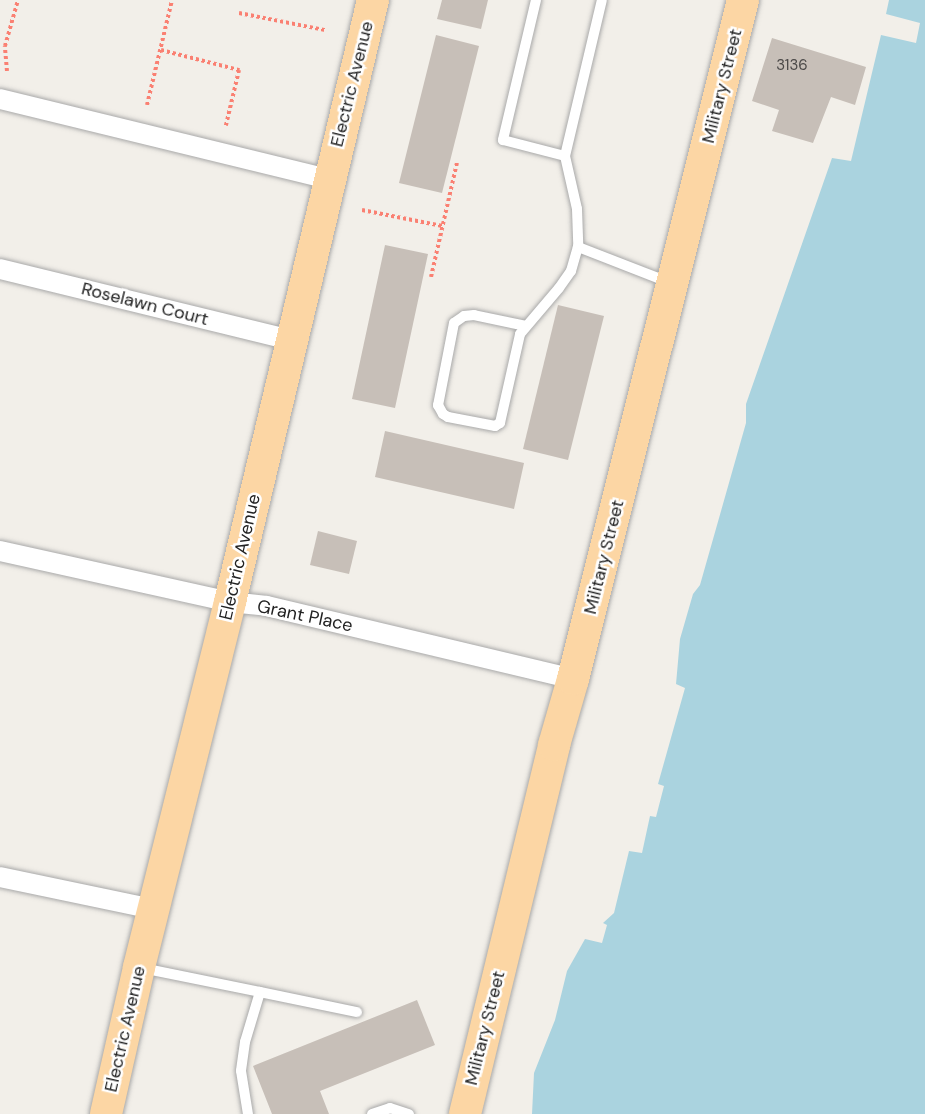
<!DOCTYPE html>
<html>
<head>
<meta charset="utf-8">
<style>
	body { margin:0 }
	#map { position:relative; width:925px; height:1114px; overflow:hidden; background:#f2efe9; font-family:"DM Sans",sans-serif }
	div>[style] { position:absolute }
	.water>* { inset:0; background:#aad3df }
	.building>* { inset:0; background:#c7bfb8 }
	.path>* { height:4px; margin-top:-2px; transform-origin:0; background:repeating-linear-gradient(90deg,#fa8072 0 3px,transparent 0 6px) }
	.roads { filter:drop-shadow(0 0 2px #a9a9a9) drop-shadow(0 0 2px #a9a9a9) }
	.lane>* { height:10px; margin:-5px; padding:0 5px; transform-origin:5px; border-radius:5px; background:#fff }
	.street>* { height:20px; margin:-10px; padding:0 10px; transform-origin:10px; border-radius:10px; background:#fff }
	.primary>* { height:32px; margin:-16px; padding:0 16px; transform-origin:16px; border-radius:16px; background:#fcd6a4 }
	span { translate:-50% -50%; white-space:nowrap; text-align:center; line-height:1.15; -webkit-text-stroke:5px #fff; paint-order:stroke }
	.number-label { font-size:15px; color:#4b4948 }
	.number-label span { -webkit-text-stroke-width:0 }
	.street-label { font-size:18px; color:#222 }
</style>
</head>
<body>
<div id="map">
	<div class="water">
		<i style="clip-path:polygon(889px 0,925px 0,925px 1114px,532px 1114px,534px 1073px,555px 1020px,567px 971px,585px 939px,602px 943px,607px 925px,603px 923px,614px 913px,629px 851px,642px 853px,650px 816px,656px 817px,664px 786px,658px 784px,685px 688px,676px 684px,680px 639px,693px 594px,700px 585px,746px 423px,746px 404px,832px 158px,851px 161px,881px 35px,916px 43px,920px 23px,886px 14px)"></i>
	</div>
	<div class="building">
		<i style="clip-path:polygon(442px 0,488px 0,481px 29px,437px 19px)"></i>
		<i style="clip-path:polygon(436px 35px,479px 46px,442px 193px,399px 183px)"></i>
		<i style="clip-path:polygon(772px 38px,866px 67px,855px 105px,831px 97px,813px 143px,772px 131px,779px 110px,752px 101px)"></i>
		<i style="clip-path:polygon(385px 245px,428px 254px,395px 408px,352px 399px)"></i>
		<i style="clip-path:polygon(558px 305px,604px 316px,568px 460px,523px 449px)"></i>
		<i style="clip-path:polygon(385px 431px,524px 463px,514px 509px,375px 477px)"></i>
		<i style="clip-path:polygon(318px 531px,357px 541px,349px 574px,310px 565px)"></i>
		<i style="clip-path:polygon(417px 1000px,435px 1045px,320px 1091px,329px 1114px,272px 1114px,253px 1066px)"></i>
	</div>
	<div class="path">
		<i style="left:239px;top:13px;width:88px;rotate:11.2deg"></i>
		<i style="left:161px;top:50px;width:81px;rotate:14.4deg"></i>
		<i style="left:239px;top:70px;width:57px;rotate:103.3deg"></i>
		<i style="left:7px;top:71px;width:25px;rotate:-95deg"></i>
		<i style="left:5px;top:46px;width:48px;rotate:-74.2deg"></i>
		<i style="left:147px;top:105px;width:108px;rotate:-76.6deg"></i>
		<i style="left:362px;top:210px;width:82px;rotate:11.3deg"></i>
		<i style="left:431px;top:277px;width:117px;rotate:-77.2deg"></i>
	</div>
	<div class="roads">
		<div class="lane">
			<i style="left:536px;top:0;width:144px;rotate:103.3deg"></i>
			<i style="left:503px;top:140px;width:64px;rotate:14.5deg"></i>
			<i style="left:565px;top:156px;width:160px;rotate:-76.7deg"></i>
			<i style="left:565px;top:156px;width:54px;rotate:77.2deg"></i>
			<i style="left:577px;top:209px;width:38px;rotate:88deg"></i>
			<i style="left:578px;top:247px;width:100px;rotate:21.2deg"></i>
			<i style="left:526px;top:326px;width:53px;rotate:-168.1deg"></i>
			<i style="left:474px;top:315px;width:10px;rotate:174deg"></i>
			<i style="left:464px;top:316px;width:12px;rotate:145deg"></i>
			<i style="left:454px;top:323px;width:84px;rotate:101deg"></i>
			<i style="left:438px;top:405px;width:10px;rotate:61deg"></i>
			<i style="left:443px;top:414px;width:6px;rotate:31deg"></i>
			<i style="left:448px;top:417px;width:48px;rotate:10.8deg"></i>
			<i style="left:495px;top:426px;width:6px;rotate:-31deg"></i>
			<i style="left:500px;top:423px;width:91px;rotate:-77.3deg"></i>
			<i style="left:520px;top:334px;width:60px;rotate:-49.7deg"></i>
			<i style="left:559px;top:288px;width:21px;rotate:-55deg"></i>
			<i style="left:571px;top:271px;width:25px;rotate:-74deg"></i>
			<i style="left:142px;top:968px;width:120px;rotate:11.5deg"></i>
			<i style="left:260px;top:992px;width:52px;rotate:106.7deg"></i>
			<i style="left:245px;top:1042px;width:29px;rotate:98deg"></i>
			<i style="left:241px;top:1071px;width:44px;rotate:80.8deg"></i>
			<i style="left:260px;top:992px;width:99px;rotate:11.7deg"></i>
			<i style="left:372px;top:1114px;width:19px;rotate:-18deg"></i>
			<i style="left:390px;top:1108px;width:20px;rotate:18deg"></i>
		</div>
		<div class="street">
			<i style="left:0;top:99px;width:339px;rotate:13.7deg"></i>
			<i style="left:0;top:269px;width:300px;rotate:13.7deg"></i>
			<i style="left:0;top:551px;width:236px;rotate:12.5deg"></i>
			<i style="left:230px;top:602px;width:37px;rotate:6deg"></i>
			<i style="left:267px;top:606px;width:315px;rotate:13.4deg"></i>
			<i style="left:0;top:877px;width:156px;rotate:11.8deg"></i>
		</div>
		<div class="primary">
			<i style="left:106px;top:1114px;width:151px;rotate:-77.3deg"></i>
			<i style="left:139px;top:967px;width:376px;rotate:-76deg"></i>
			<i style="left:230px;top:602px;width:619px;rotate:-76.64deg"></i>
			<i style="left:465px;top:1114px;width:380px;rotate:-76.4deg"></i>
			<i style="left:554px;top:745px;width:69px;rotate:-73.9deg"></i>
			<i style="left:573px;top:679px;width:700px;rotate:-75.94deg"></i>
		</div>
	</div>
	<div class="number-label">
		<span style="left:792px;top:66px">3136</span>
	</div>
	<div class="street-label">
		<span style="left:352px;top:84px;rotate:-76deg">Electric Avenue</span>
		<span style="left:722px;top:86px;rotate:-76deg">Military Street</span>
		<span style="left:145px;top:304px;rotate:14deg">Roselawn Court</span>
		<span style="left:240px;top:557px;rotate:-77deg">Electric Avenue</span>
		<span style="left:604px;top:557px;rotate:-76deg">Military Street</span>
		<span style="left:305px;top:616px;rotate:12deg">Grant Place</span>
		<span style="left:485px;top:1028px;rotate:-76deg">Military Street</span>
		<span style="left:125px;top:1029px;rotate:-77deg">Electric Avenue</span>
	</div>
</div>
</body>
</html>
